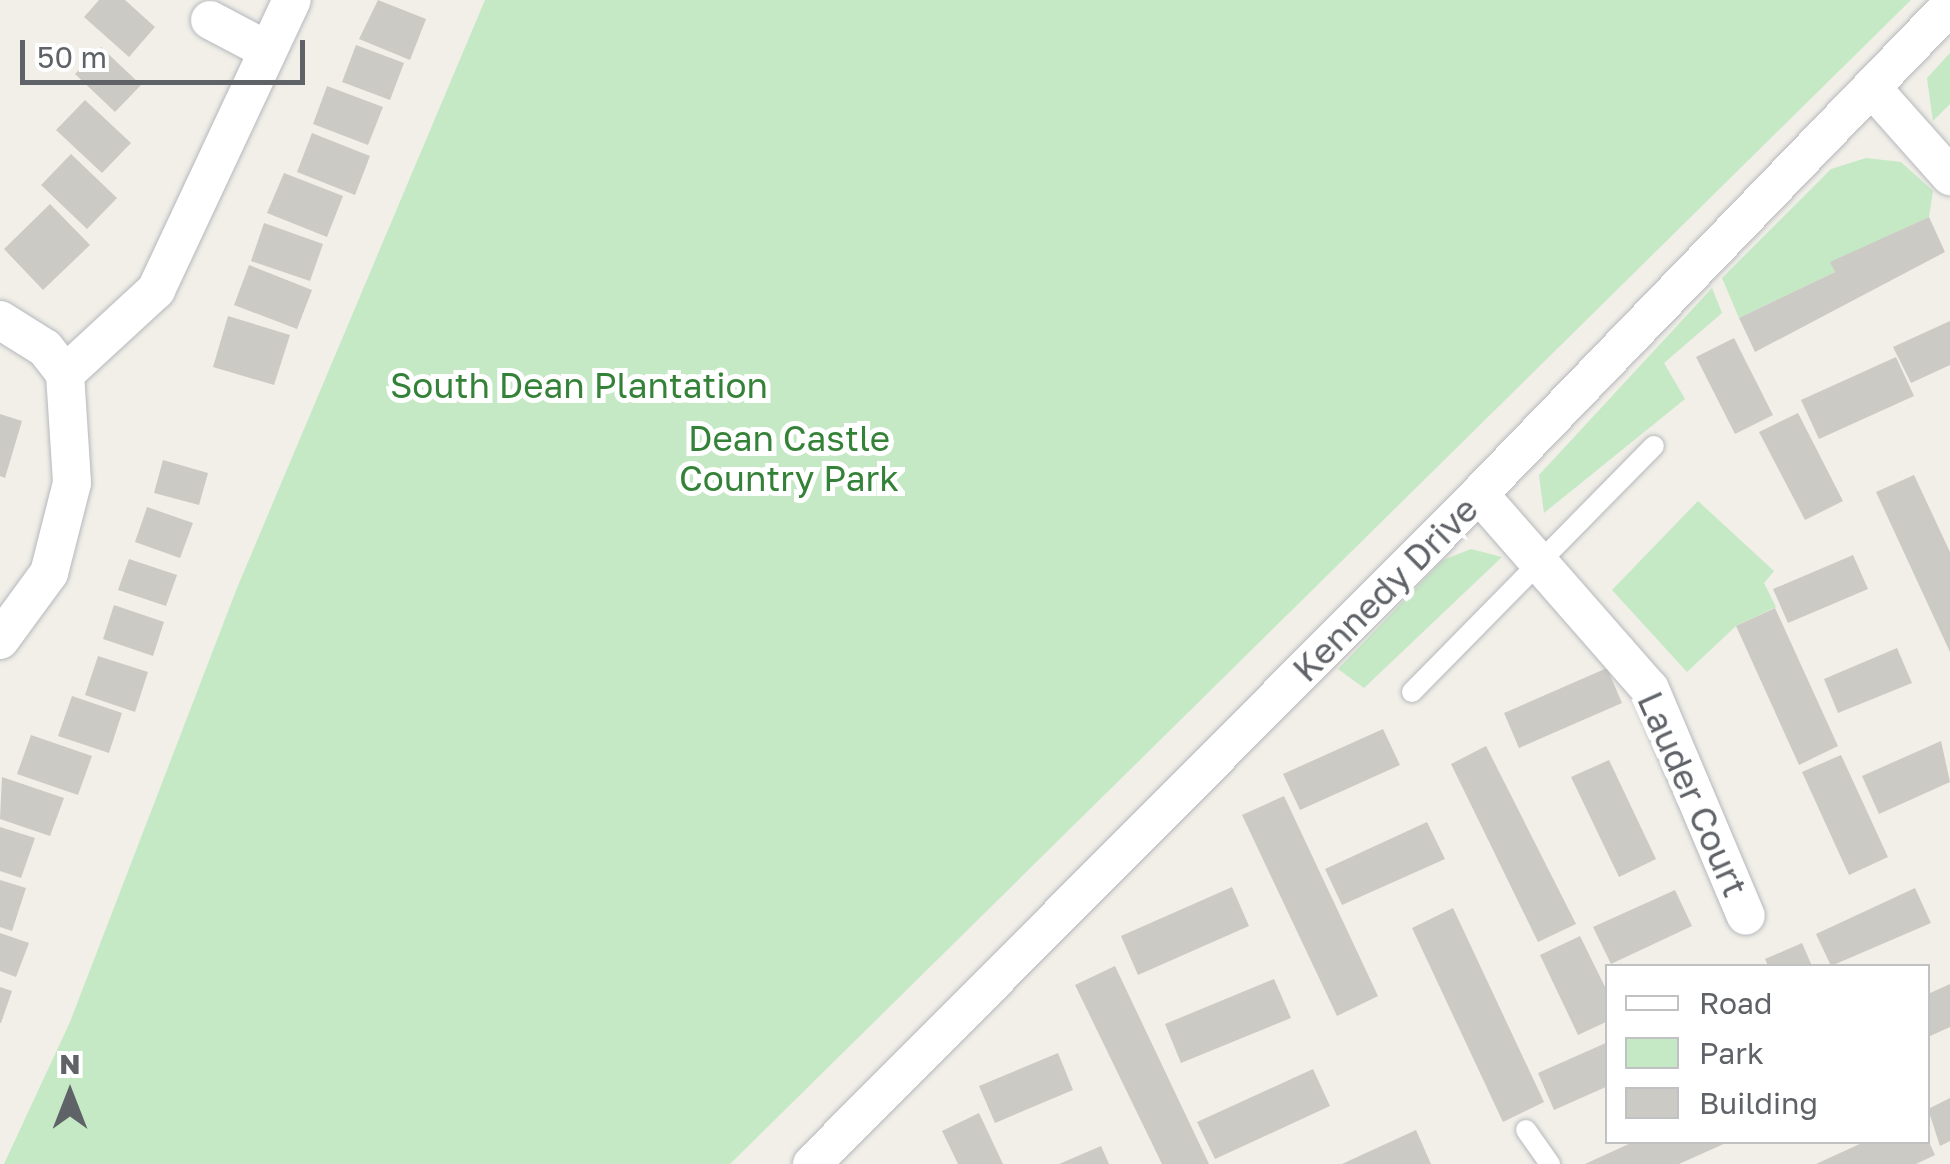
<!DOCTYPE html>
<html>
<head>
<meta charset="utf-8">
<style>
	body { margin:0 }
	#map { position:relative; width:1950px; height:1164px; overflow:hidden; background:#f1efe8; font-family:"Golos Text",sans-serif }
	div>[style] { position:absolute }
	.green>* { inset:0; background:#c5e8c5 }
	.building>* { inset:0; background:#cccac5 }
	.roads { filter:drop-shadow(0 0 2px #b5b8bc) drop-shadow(0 0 2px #b5b8bc) }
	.lane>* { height:20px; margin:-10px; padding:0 10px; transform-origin:10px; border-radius:10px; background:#fff }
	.street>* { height:38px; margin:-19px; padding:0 19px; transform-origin:19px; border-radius:19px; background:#fff }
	span { translate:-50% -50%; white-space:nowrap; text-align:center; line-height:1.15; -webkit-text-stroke:10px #fff; paint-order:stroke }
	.park-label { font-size:35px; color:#348238 }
	.street-label { font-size:35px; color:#5f6368 }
	.legend { position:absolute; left:1605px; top:964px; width:325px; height:180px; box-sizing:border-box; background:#fff; border:2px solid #bfc1c3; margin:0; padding:12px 18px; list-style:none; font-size:30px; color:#5f6368 }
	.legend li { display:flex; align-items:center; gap:20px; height:50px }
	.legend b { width:50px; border:2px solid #bfc1c3 }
	.north { position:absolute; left:20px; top:1044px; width:100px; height:100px; -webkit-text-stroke:8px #fff; paint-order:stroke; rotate:0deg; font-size:28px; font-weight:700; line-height:40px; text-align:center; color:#5f6368 }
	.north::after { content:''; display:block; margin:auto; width:35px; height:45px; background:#5f6368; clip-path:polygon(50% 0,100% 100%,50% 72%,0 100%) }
	.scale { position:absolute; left:20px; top:40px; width:285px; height:45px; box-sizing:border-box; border:5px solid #5f6368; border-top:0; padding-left:12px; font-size:30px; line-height:35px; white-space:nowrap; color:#5f6368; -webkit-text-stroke:8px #fff; paint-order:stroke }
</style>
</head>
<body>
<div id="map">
	<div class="green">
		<i style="clip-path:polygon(485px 0,1911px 0,730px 1164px,4px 1164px,70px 1022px,237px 588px)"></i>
		<i style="clip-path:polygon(1950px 53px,1950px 104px,1933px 121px,1927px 78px)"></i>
		<i style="clip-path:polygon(1866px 158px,1901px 162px,1933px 191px,1929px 217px,1831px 262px,1835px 272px,1739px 318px,1722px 278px,1831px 169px)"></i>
		<i style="clip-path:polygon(1712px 288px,1722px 313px,1664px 363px,1685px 399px,1544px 513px,1539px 475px)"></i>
		<i style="clip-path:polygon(1698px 501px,1774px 571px,1764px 583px,1776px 607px,1736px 626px,1687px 672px,1612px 590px)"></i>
		<i style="clip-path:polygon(1471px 549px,1502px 557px,1364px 688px,1338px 669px,1443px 560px)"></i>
	</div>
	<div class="building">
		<i style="clip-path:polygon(99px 0,125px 0,155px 27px,129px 57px,84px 17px)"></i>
		<i style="clip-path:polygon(378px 0,426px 19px,410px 60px,359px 39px)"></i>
		<i style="clip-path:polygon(356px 45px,404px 63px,390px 100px,342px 82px)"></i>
		<i style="clip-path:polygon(101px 47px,141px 85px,115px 112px,75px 74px)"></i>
		<i style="clip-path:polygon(327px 86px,383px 107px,368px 145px,313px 124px)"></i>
		<i style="clip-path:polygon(85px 100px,131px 143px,102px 173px,56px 130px)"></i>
		<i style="clip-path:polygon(312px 133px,370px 156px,355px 195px,297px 172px)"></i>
		<i style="clip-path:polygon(71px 154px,117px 198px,87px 229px,41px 185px)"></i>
		<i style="clip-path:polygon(284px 173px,343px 196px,327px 237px,267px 213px)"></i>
		<i style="clip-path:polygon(50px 204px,90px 245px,43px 290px,4px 249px)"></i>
		<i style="clip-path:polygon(1929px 217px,1945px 252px,1755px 352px,1739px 318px,1835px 272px,1830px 262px)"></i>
		<i style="clip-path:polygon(264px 223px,323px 244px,310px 281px,251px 261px)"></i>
		<i style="clip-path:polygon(249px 265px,312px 290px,297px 329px,234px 305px)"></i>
		<i style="clip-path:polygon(228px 316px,290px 335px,274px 385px,213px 367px)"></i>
		<i style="clip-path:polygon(1950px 321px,1950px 365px,1911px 383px,1893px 347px)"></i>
		<i style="clip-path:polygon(1734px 338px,1773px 415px,1735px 434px,1696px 357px)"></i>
		<i style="clip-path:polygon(1896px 357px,1914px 396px,1819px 439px,1801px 400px)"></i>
		<i style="clip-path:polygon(1798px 413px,1843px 501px,1805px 520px,1759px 432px)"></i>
		<i style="clip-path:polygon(0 414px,22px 421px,5px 478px,0 476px)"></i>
		<i style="clip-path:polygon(163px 460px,208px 473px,199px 505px,154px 493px)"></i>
		<i style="clip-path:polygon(1914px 475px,1950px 552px,1950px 652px,1876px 492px)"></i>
		<i style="clip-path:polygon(147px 507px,193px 523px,180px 558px,135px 542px)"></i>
		<i style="clip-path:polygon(1853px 555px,1868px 589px,1788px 623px,1773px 589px)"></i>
		<i style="clip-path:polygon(129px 559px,177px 575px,166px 606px,118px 590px)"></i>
		<i style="clip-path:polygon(114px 605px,164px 622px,153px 656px,103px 639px)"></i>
		<i style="clip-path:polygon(1775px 608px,1838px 746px,1799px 765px,1736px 626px)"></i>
		<i style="clip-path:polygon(1897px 648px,1912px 683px,1838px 713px,1824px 679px)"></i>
		<i style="clip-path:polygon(98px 656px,148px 672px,135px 712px,85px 695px)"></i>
		<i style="clip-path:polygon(1607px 668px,1622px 703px,1519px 748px,1504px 713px)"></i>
		<i style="clip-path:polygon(72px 696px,122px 713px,109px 753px,58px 736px)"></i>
		<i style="clip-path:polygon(1383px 729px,1400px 765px,1300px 810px,1283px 774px)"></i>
		<i style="clip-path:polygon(31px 735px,92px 756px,78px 795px,17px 774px)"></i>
		<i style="clip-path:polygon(1941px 741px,1950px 782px,1879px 814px,1862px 776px)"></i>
		<i style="clip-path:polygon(1486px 746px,1576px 924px,1538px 942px,1451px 764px)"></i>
		<i style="clip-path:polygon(1841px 755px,1888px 857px,1849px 875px,1802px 772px)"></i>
		<i style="clip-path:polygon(1609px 760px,1656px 859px,1619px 877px,1571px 777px)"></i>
		<i style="clip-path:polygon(2px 777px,64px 798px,50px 836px,0 819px)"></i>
		<i style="clip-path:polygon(1284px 796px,1378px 996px,1337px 1016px,1242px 815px)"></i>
		<i style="clip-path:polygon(1427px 822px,1445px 859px,1342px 905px,1325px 869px)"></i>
		<i style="clip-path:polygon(0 827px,35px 838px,21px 878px,0 871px)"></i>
		<i style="clip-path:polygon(0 880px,26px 888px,12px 931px,0 927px)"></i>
		<i style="clip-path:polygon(1232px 887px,1249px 926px,1138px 975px,1121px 936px)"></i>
		<i style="clip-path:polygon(1915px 888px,1931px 923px,1831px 966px,1816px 934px)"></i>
		<i style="clip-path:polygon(1675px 890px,1692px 926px,1611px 964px,1593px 927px)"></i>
		<i style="clip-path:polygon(1453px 908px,1544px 1102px,1503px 1122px,1412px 928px)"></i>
		<i style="clip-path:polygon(0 933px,29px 943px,16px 977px,0 971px)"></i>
		<i style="clip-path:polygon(1580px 936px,1608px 993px,1608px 1021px,1578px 1035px,1540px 955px)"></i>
		<i style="clip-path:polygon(1802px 943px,1812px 966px,1768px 966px,1765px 959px)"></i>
		<i style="clip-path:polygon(1115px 966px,1209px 1164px,1162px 1164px,1075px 985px)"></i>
		<i style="clip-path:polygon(1274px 979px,1291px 1018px,1181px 1063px,1165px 1024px)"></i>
		<i style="clip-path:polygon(1950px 984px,1950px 1027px,1928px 1037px,1928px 994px)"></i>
		<i style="clip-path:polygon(0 987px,12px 991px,1px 1023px,0 1023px)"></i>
		<i style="clip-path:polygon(1608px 1042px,1608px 1086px,1554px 1110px,1538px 1073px)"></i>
		<i style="clip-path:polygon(1058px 1053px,1073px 1090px,995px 1123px,979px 1086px)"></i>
		<i style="clip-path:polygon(1313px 1069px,1330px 1106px,1215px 1159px,1197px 1122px)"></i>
		<i style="clip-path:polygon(1950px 1098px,1950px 1141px,1940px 1146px,1928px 1109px)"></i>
		<i style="clip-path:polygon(979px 1113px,1003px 1164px,958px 1164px,942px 1131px)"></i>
		<i style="clip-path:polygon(1416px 1130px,1431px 1164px,1342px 1164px)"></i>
		<i style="clip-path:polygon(1633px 1142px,1728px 1142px,1679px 1164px,1585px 1164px)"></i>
		<i style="clip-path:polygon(1864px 1142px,1929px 1142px,1935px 1155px,1916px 1164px,1816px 1164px)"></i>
		<i style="clip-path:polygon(1101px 1146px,1109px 1164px,1059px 1164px)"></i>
	</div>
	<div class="roads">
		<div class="lane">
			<i style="left:1412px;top:692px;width:345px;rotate:-45.5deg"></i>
			<i style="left:1526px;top:1130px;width:42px;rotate:54.8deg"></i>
		</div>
		<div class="street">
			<i style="left:210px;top:20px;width:64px;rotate:27.8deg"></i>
			<i style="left:1872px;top:88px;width:118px;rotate:48.4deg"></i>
			<i style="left:0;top:320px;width:53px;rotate:31.9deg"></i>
			<i style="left:45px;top:348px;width:33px;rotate:52deg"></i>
			<i style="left:65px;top:374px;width:109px;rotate:86.3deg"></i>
			<i style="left:72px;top:483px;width:93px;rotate:104.3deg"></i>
			<i style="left:49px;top:573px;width:83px;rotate:126.2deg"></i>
			<i style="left:65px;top:374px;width:124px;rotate:-42.7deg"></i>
			<i style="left:156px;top:290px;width:320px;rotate:-64.9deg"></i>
			<i style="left:1479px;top:494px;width:259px;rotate:48.8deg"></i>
			<i style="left:1650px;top:689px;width:246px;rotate:67.1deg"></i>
			<i style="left:812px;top:1164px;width:945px;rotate:-45.13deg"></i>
			<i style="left:1479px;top:494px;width:678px;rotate:-46.02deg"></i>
		</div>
	</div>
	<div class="park-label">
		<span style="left:579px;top:385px">South Dean Plantation</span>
		<span style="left:789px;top:458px">Dean Castle<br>Country Park</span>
	</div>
	<div class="street-label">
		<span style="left:1385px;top:589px;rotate:-45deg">Kennedy Drive</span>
		<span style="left:1693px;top:794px;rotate:66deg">Lauder Court</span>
	</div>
	<ul class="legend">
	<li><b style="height:12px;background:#fff"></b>Road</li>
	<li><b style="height:28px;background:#c5e8c5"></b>Park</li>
	<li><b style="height:28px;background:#cccac5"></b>Building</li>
	</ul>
	<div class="north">N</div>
	<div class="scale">50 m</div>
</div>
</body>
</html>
